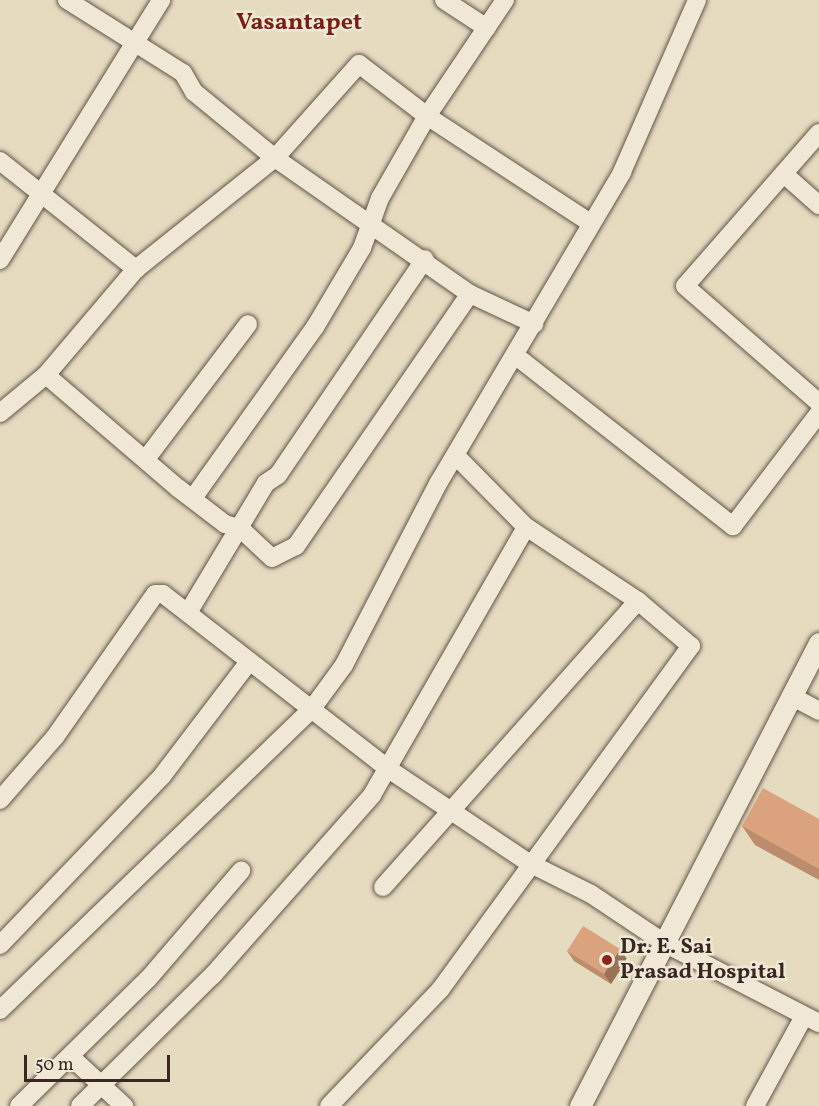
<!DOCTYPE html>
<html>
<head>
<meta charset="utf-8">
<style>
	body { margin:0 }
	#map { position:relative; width:819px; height:1106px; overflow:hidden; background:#e5dbbf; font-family:Vollkorn,serif }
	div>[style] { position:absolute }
	.roads { filter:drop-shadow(0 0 2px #635548) drop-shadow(0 0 2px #635548) }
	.minor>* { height:18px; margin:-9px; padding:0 9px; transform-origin:9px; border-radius:9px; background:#eee8d5 }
	.tertiary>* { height:21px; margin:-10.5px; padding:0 10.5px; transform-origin:10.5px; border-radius:10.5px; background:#eee8d5 }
	.wall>* { inset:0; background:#bc8c6c }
	.shaded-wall>* { inset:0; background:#997258 }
	.building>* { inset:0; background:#dba37d }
	.dots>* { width:16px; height:16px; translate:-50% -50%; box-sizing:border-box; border:3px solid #eee8d5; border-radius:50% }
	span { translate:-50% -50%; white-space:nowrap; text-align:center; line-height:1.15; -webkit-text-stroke:5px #eee8d5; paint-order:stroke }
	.poi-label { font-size:22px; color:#382821; font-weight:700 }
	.left { translate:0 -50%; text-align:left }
	.neighbourhood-label { font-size:24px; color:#7a1f14; font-weight:700 }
	.scale { position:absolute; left:24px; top:1055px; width:146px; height:27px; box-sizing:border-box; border:3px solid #382821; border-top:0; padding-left:8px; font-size:18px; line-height:21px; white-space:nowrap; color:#382821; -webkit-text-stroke:4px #eee8d5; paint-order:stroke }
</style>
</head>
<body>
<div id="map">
	<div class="roads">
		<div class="minor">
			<i style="left:67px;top:0;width:137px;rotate:32.2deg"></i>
			<i style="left:183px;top:73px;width:22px;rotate:60deg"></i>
			<i style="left:194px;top:92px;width:104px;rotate:39.2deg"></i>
			<i style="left:275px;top:158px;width:238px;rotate:34.9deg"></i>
			<i style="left:470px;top:294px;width:71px;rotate:25.1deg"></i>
			<i style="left:444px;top:0;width:51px;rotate:33.1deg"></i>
			<i style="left:505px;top:0;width:140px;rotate:123.9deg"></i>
			<i style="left:427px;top:116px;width:194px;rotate:33.2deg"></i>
			<i style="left:819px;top:133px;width:203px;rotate:131.2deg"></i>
			<i style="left:685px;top:286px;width:178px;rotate:41.1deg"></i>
			<i style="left:0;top:161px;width:174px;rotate:38.5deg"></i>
			<i style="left:784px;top:174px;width:47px;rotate:41.5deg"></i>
			<i style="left:0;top:260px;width:306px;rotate:-58.2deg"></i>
			<i style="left:516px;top:356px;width:276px;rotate:38.1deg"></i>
			<i style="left:733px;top:526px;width:142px;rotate:-52.7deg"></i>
			<i style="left:46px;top:375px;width:174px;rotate:40.6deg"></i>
			<i style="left:178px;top:488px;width:59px;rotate:37.5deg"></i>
			<i style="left:225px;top:524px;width:17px;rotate:17deg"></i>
			<i style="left:241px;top:529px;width:42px;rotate:43.1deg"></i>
			<i style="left:272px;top:558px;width:27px;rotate:-27deg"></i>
			<i style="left:296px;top:546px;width:306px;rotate:-55.4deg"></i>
			<i style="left:0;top:413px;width:60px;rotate:-39.6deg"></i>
			<i style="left:46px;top:375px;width:139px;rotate:-49.7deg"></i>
			<i style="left:136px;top:269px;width:178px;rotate:-38.6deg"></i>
			<i style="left:275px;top:158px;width:126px;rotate:-48.2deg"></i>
			<i style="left:359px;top:64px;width:86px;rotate:37.4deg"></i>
			<i style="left:427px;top:116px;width:95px;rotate:119.8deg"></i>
			<i style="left:380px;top:198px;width:53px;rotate:109.8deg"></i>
			<i style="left:362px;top:248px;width:92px;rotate:120.7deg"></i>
			<i style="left:315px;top:327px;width:206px;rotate:125.5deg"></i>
			<i style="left:146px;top:459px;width:169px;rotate:-52.9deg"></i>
			<i style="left:189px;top:611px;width:149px;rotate:-59deg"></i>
			<i style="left:266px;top:483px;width:14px;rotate:-34deg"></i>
			<i style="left:278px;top:475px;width:261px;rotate:-55.8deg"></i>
			<i style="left:791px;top:696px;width:32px;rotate:28deg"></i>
			<i style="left:0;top:800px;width:84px;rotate:-48.9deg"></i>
			<i style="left:55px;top:737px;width:174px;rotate:-55deg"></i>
			<i style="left:155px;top:594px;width:8px"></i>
			<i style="left:163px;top:594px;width:284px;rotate:37.8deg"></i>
			<i style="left:387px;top:768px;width:171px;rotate:33.8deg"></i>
			<i style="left:529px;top:863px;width:69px;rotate:26.6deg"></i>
			<i style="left:591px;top:894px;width:90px;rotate:33.7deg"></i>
			<i style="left:666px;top:944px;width:172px;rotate:27.3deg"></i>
			<i style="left:383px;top:887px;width:383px;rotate:-48.3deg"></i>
			<i style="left:0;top:945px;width:234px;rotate:-46.2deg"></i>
			<i style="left:162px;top:776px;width:142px;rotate:-52.7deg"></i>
			<i style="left:0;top:1010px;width:432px;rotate:-44deg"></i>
			<i style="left:311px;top:710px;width:56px;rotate:-53.7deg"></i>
			<i style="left:344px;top:665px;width:206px;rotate:-62.6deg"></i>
			<i style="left:439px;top:482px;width:360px;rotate:-59.4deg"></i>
			<i style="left:622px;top:172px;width:188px;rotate:-66.4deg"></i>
			<i style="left:70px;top:1056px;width:74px;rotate:42.8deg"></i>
			<i style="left:19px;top:1106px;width:181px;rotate:-44.6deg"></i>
			<i style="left:148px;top:979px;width:143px;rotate:-49.3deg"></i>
			<i style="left:80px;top:1106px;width:187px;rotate:-44.6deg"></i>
			<i style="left:213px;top:975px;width:240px;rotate:-48.5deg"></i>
			<i style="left:372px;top:795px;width:309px;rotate:-60.1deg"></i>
			<i style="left:526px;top:527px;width:97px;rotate:-134.6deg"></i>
			<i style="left:329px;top:1106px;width:161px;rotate:-46.3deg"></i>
			<i style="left:440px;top:990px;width:426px;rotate:-53.9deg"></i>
			<i style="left:691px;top:646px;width:70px;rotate:-139.7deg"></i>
			<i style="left:638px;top:601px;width:134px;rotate:-146.5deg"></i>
			<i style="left:755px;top:1106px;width:102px;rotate:-61.4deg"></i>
		</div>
		<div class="tertiary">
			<i style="left:580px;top:1106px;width:521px;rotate:-62.7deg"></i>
		</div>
	</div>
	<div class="wall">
		<i style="clip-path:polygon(819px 819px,819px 880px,755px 845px,742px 826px)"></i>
		<i style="clip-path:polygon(567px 951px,627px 959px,611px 984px,574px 961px)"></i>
	</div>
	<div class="shaded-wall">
		<i style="clip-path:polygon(620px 949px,627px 959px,611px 984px,604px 974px)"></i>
	</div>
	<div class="building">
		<i style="clip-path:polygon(763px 788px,819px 819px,819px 869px,742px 826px)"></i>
		<i style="clip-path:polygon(583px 926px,620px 949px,604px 974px,567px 951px)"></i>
	</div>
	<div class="dots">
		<i style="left:607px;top:960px;background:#8f2418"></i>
	</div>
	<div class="poi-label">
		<span class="left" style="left:620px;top:960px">Dr. E. Sai<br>Prasad Hospital</span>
	</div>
	<div class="neighbourhood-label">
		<span style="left:299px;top:24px">Vasantapet</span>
	</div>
	<div class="scale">50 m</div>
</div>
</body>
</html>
